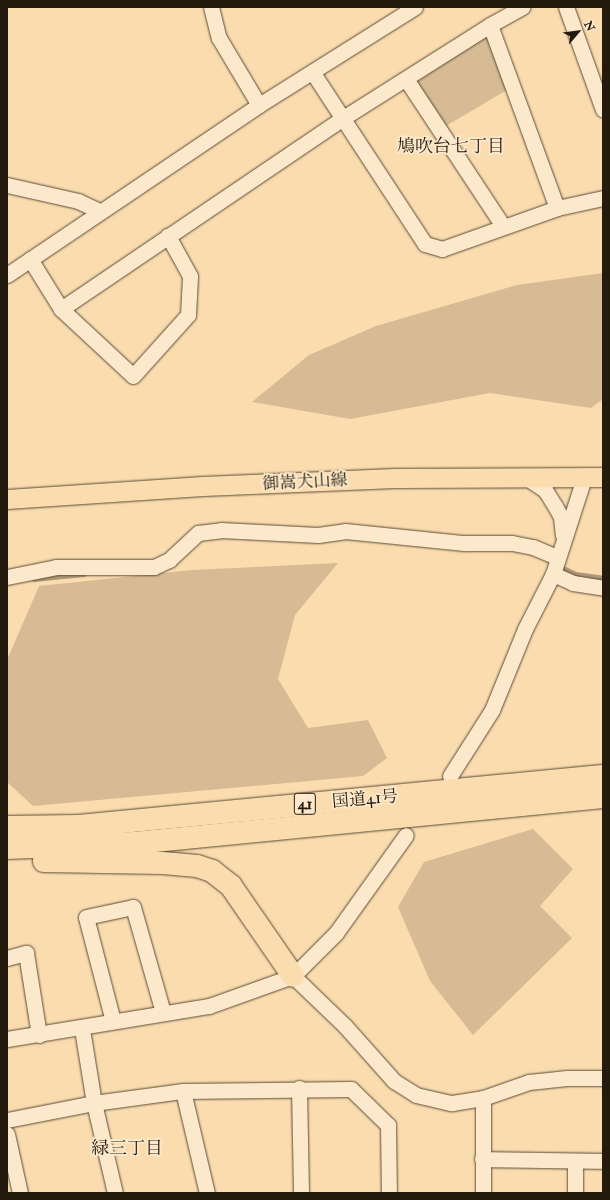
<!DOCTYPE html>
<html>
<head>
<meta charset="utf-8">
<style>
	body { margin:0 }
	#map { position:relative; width:610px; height:1200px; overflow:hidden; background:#fbdcaf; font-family:"IM FELL Double Pica","Noto Serif JP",serif }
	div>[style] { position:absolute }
	.green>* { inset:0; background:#d6bb94 }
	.stream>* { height:4.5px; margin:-2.25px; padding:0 2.25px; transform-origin:2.25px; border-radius:2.25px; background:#b29a78 }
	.roads { filter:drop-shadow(0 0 1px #5a4b36) drop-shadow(0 0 1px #5a4b36) }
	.minor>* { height:15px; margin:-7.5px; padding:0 7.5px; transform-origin:7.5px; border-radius:7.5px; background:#fce8cb }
	.major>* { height:19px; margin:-9.5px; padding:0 9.5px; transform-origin:9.5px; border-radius:9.5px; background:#fbdcaf }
	.highway>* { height:22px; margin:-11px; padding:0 11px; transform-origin:11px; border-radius:11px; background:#fbdcaf }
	span { translate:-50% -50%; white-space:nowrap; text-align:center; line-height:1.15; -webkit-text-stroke:3.5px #fce8cb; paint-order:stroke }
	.shield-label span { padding:1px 3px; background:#fce8cb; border:1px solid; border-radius:3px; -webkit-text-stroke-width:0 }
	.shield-label { font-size:16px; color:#241b0e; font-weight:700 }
	.street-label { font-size:17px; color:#241b0e }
	.neighbourhood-label { font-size:18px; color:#241b0e }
	.frame { position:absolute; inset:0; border:8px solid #241b0e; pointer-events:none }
	.north { position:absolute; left:558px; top:12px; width:40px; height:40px; -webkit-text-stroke:3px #fce8cb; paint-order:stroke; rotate:62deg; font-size:11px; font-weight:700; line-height:16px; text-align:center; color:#241b0e }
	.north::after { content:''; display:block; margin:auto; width:14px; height:18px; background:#241b0e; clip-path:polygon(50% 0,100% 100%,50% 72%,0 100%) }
</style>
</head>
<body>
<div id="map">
	<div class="green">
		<i style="clip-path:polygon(490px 25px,512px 87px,439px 130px,406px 79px)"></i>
		<i style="clip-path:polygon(603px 273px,603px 399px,591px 408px,490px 393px,350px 419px,252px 402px,309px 355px,376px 326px,517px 285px)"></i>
		<i style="clip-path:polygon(338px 563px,295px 615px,278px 679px,308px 728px,368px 720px,387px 758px,363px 776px,33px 806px,7px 782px,7px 660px,39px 586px,192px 570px)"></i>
		<i style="clip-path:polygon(533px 829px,573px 869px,540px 906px,572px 938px,473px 1035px,430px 981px,398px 907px,424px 862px)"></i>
	</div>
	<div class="stream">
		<i style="left:559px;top:566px;width:19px;rotate:25deg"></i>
		<i style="left:576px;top:574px;width:27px;rotate:8deg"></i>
		<i style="left:34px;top:579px;width:50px;rotate:-5.7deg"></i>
	</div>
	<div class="roads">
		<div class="minor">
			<i style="left:211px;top:7px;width:32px;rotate:76deg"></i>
			<i style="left:219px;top:38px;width:78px;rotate:59.2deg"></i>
			<i style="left:566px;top:7px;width:109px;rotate:70.2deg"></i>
			<i style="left:490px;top:25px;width:195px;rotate:69.9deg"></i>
			<i style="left:313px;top:73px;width:204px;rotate:56.8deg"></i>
			<i style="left:425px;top:244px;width:18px;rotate:16deg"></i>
			<i style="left:442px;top:249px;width:122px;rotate:-19.6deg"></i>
			<i style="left:557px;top:208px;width:47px;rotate:-12.3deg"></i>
			<i style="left:406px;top:79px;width:176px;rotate:56.6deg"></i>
			<i style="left:7px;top:185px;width:73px;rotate:12.7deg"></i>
			<i style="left:78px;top:201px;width:23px;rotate:25deg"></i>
			<i style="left:30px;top:259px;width:59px;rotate:58.2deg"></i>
			<i style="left:61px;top:309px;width:341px;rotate:-34.1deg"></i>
			<i style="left:343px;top:118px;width:174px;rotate:-32.3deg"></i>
			<i style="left:490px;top:25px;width:37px;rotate:-29deg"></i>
			<i style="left:7px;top:275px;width:304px;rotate:-34deg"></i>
			<i style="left:259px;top:105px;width:184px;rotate:-32.1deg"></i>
			<i style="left:61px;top:309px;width:98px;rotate:42.9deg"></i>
			<i style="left:133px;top:376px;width:82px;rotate:-48deg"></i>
			<i style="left:188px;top:315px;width:39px;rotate:-87deg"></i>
			<i style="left:190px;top:276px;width:46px;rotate:-118.8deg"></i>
			<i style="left:527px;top:478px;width:22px;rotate:34deg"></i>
			<i style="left:545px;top:490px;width:19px;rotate:58deg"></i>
			<i style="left:555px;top:506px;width:13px;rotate:61deg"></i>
			<i style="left:561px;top:517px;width:18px;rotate:84deg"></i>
			<i style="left:553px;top:574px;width:22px;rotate:24deg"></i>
			<i style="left:573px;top:583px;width:30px;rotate:9deg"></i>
			<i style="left:7px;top:577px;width:50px;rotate:-11.5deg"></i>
			<i style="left:56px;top:567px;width:98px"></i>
			<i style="left:154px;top:567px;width:17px;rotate:-25deg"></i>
			<i style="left:169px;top:560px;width:40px;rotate:-43deg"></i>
			<i style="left:198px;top:533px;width:23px;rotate:-7deg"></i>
			<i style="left:221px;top:530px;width:97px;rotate:3deg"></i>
			<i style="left:318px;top:535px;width:27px;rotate:-8deg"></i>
			<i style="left:345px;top:531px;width:120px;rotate:5.8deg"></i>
			<i style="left:464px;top:543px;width:48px"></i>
			<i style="left:512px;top:543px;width:21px;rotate:11deg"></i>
			<i style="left:533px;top:547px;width:26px;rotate:23deg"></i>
			<i style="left:450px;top:776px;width:78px;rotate:-57.5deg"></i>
			<i style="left:492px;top:710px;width:87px;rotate:-67.8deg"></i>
			<i style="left:525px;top:629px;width:62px;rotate:-63deg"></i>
			<i style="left:553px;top:574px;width:101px;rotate:-72.1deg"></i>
			<i style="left:7px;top:958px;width:20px;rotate:-15deg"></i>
			<i style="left:26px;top:953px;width:83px;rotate:81deg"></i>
			<i style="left:293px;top:976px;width:72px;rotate:43.9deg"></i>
			<i style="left:345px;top:1026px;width:74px;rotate:48.3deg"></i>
			<i style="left:394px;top:1081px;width:26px;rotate:32deg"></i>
			<i style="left:416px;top:1095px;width:37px;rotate:13deg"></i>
			<i style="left:452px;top:1103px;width:31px;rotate:-9deg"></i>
			<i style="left:483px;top:1098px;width:49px;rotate:-19.2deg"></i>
			<i style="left:529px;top:1082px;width:38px;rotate:-6deg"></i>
			<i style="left:567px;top:1078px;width:36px"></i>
			<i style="left:113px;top:1021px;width:107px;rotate:-104.6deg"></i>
			<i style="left:86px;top:917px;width:48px;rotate:-12deg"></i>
			<i style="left:133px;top:907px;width:109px;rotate:74.1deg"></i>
			<i style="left:82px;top:1029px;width:75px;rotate:80.8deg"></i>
			<i style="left:94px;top:1103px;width:92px;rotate:76.9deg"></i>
			<i style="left:7px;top:1039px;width:205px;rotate:-9.3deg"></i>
			<i style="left:209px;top:1006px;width:89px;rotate:-19.7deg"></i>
			<i style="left:293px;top:976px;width:61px;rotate:-45deg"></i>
			<i style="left:336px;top:933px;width:120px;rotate:-54.5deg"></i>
			<i style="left:299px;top:1088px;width:105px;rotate:88.9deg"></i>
			<i style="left:183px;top:1091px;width:105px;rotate:76.8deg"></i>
			<i style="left:7px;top:1120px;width:89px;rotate:-11.1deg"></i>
			<i style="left:94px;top:1103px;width:90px;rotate:-7.7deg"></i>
			<i style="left:183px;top:1091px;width:168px;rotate:-0.7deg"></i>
			<i style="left:351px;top:1089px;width:52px;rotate:44.2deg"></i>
			<i style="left:388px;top:1125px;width:68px;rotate:89.2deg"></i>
			<i style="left:7px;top:1134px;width:60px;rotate:77.6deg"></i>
			<i style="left:482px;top:1159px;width:121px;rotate:0.9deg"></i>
			<i style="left:483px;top:1193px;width:95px;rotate:-90deg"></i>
			<i style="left:575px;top:1193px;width:31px;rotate:-90deg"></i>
		</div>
		<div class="major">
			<i style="left:7px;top:499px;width:196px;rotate:-3.8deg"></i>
			<i style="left:203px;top:486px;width:192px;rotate:-2.4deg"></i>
			<i style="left:395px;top:478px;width:208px;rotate:-0.3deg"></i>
		</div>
		<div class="highway">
			<i style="left:7px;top:827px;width:72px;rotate:-0.8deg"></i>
			<i style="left:79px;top:826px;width:526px;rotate:-5.45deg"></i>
			<i style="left:7px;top:848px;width:127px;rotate:-2.3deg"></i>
			<i style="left:134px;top:843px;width:471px;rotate:-5.6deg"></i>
			<i style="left:44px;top:861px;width:119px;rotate:1deg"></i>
			<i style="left:163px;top:863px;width:34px;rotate:5deg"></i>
			<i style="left:197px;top:866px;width:16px;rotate:18deg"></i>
			<i style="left:212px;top:871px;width:24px;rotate:38deg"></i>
			<i style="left:231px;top:886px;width:109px;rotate:55.4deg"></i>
		</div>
	</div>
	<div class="shield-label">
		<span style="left:305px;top:804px">41</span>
	</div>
	<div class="street-label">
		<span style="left:305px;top:482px;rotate:-3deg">御嵩犬山線</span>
		<span style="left:365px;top:799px;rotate:-5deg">国道41号</span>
	</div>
	<div class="neighbourhood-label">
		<span style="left:451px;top:147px">鳩吹台七丁目</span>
		<span style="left:127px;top:1149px">緑三丁目</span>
	</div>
	<div class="frame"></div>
	<div class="north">N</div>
</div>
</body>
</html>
